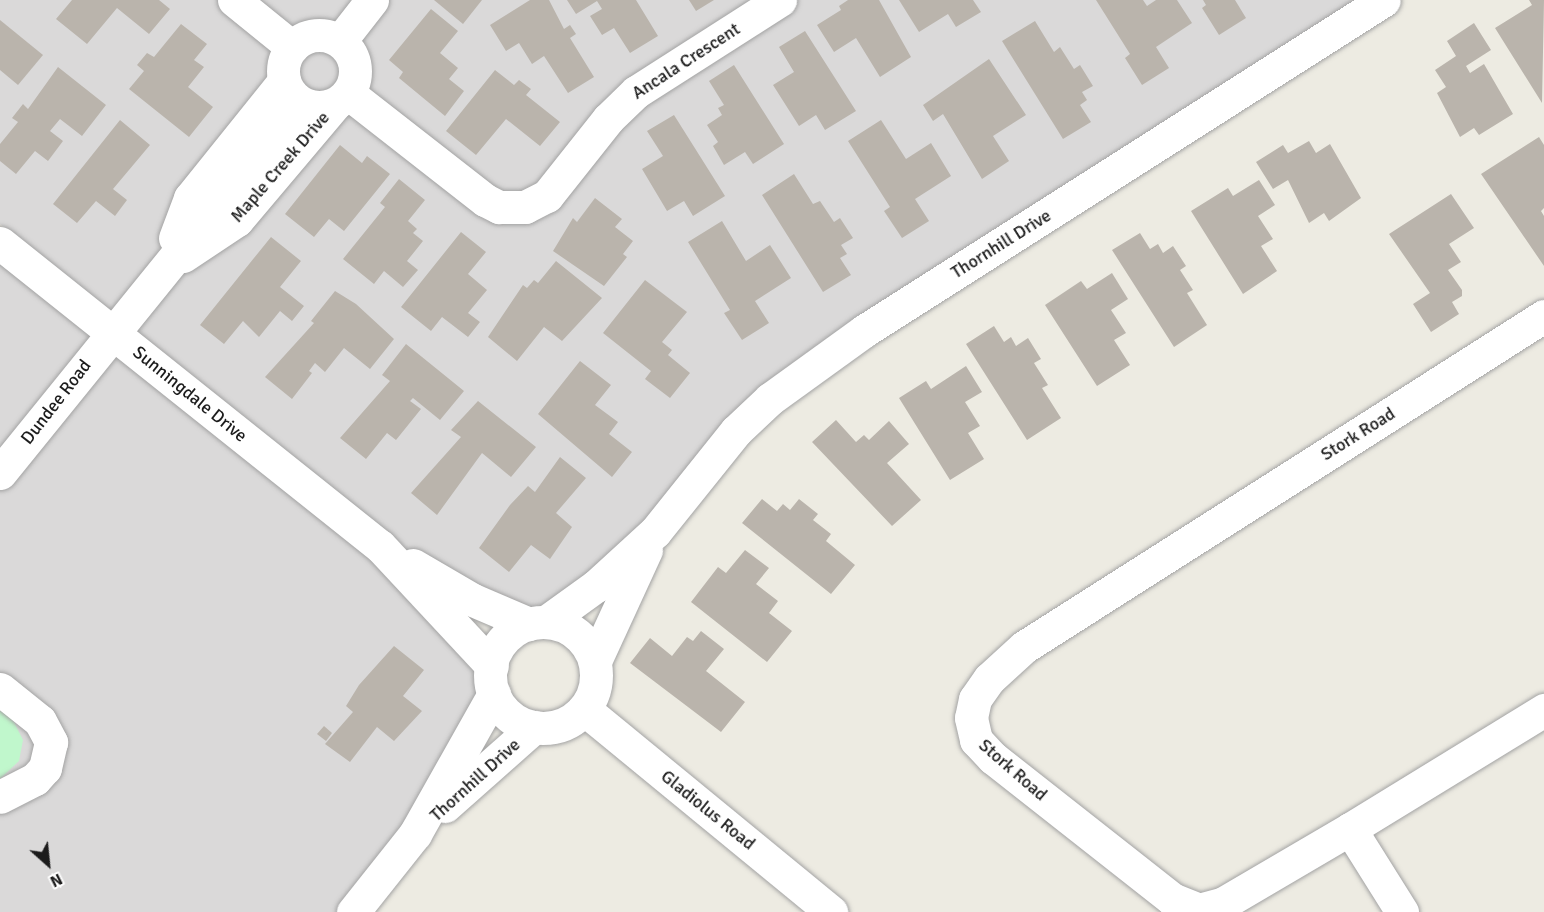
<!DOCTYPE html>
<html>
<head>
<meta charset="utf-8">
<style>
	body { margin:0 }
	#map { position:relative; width:1544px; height:912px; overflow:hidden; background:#edebe2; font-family:Signika,sans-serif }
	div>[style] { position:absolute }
	.residential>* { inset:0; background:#dad9d9 }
	.park>* { inset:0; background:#c0f7cc }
	.building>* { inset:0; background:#bab4ac }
	.roads { filter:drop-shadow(0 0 2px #a3a3a3) drop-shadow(0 0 2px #a3a3a3) }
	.minor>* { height:33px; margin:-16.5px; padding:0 16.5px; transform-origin:16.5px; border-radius:16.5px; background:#fff }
	.minor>.ring { margin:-16.5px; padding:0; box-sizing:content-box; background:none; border:33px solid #fff; border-radius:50% }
	span { translate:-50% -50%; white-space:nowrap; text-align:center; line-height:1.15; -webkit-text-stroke:4.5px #fff; paint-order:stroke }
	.street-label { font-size:18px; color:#1c1c1c }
	.north { position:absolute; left:18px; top:834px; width:60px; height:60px; -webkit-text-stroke:4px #fff; paint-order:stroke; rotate:153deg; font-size:16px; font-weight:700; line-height:24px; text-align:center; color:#1c1c1c }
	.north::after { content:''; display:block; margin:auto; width:21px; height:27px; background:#1c1c1c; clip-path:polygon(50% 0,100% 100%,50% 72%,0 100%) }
</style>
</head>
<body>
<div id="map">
	<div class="residential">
		<i style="clip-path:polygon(0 0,1381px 0,864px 330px,545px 621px,384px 547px,491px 676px,351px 912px,0 912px,0 240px,170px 358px,0 224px)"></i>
	</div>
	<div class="park">
		<i style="clip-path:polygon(0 709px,12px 718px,23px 740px,19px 761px,0 779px)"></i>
	</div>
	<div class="building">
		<i style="clip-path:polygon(72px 0,159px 0,170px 9px,149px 34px,117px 8px,87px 44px,56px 19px)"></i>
		<i style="clip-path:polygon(434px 0,482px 0,463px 24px)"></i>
		<i style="clip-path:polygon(530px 0,549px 0,564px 29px,570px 25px,576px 34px,570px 38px,594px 77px,568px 93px,544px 56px,532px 64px,519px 43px,506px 51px,490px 25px)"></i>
		<i style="clip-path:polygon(567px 0,636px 0,658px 36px,630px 53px,614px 28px,602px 35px,590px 16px,602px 9px,597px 1px,576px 14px)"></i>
		<i style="clip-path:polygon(689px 0,714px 0,696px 11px)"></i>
		<i style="clip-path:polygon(848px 0,879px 0,911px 57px,880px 77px,856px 38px,834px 52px,817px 25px,841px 10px,839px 6px)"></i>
		<i style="clip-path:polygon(899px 0,973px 0,981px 12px,956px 27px,948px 14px,919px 32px)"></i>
		<i style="clip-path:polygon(1096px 0,1143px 0,1147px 6px,1156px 0,1177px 0,1192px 23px,1156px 47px,1169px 68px,1142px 85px,1125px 58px,1130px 54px)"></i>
		<i style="clip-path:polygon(1203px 0,1235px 0,1246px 18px,1219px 35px,1202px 8px,1206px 5px)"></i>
		<i style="clip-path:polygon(1529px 0,1544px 0,1542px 103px,1495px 28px,1532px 5px)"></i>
		<i style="clip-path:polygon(431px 9px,458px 31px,440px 53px,458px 68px,449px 79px,464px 91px,445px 116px,399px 78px,403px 72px,389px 60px)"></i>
		<i style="clip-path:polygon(0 20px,43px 55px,18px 85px,0 70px)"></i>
		<i style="clip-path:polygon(1035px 21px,1054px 52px,1060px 47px,1074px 69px,1080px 65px,1093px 86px,1082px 92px,1087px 100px,1080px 105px,1091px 122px,1063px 139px,1002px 41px)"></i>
		<i style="clip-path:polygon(1474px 23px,1491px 50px,1466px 66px,1470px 73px,1484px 64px,1513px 114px,1479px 135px,1474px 128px,1460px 137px,1437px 93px,1446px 87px,1435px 70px,1456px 56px,1447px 41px)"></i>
		<i style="clip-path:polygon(181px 24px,207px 44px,194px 60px,204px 67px,188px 87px,213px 107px,189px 137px,129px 89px,144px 71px,137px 65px,147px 53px,154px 57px)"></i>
		<i style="clip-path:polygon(805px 31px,856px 111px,825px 130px,816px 115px,799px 126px,773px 85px,794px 72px,779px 47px)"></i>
		<i style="clip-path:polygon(989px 59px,1026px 115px,993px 136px,1009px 161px,982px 179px,943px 114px,933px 121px,923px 105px)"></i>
		<i style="clip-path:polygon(734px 65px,784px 144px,753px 164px,745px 152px,724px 165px,713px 146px,718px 142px,707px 125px,722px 115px,718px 108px,724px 105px,709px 81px)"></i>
		<i style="clip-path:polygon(58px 67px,106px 105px,82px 136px,60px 119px,50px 131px,63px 141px,48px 161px,35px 151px,16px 174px,0 161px,0 144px,18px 122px,12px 118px,23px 104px,28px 109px)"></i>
		<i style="clip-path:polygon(495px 70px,514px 85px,519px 80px,531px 89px,526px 95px,560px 122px,540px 146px,506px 119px,476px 155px,446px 131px)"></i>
		<i style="clip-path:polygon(674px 115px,725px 196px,693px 216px,684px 201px,667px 211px,642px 169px,663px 156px,647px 131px)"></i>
		<i style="clip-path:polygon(120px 120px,150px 145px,113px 189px,127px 200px,115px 216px,96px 201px,77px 223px,53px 204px)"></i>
		<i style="clip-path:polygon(881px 120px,906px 159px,931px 143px,951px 176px,915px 199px,929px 221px,902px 238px,884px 211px,890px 207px,848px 141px)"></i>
		<i style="clip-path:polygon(1539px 137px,1544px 145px,1544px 208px,1541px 211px,1544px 216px,1544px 266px,1481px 174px)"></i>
		<i style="clip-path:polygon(1309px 141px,1316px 153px,1330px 144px,1361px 198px,1329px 221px,1324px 213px,1309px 223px,1288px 180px,1273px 189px,1256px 162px,1283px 145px,1288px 153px)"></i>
		<i style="clip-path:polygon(340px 145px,362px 163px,367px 156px,390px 174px,344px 231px,329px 219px,314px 237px,285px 214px)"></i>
		<i style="clip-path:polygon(794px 174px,813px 204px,820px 201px,834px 222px,840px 218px,853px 238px,841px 245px,847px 254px,840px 258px,851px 275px,823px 292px,762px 195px)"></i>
		<i style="clip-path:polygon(399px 179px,425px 200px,408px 221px,417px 229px,413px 233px,423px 241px,407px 261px,418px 270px,403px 287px,384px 271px,374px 284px,343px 259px,385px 207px,380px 203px)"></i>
		<i style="clip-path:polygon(1259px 180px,1275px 205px,1258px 216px,1273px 239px,1261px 246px,1277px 271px,1243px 294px,1191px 211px,1228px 188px,1233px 196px)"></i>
		<i style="clip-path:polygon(1451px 194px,1474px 228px,1449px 244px,1461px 262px,1448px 270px,1462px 290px,1462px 296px,1452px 302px,1459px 314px,1431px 332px,1413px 304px,1430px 293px,1389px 234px)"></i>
		<i style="clip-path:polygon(595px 198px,622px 219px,615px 227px,633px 241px,623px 254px,627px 257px,604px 286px,553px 251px,573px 218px,577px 222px)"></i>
		<i style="clip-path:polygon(722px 221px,746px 261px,770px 245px,791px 278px,755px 301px,769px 323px,742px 340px,724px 313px,730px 310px,688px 242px)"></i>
		<i style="clip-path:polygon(461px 232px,486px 252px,468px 274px,487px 290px,468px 313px,480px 322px,468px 337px,442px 317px,431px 331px,401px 307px)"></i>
		<i style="clip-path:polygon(1140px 233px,1150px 249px,1158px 244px,1163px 253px,1173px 246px,1186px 266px,1180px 270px,1193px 290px,1187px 293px,1207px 325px,1174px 347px,1112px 250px)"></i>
		<i style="clip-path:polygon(271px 237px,301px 261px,280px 287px,304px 306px,292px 321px,280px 311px,259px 337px,243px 321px,224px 344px,200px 325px)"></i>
		<i style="clip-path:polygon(556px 261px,602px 298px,562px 341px,544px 327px,517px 361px,488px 337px,523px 285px,527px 288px,534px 280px,538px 283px)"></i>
		<i style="clip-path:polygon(1112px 273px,1128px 299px,1111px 310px,1126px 333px,1114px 340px,1130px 365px,1097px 386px,1045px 305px,1081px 281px,1087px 289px)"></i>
		<i style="clip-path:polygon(645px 280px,687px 312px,662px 342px,672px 350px,668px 355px,690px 373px,670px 398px,645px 379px,651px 371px,603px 333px)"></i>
		<i style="clip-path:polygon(335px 291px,356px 304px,394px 339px,370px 369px,344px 348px,325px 372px,315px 363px,309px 371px,312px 373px,292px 399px,265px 377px,314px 323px,311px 321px)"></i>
		<i style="clip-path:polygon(994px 326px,1004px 342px,1011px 337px,1016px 346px,1028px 338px,1041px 359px,1034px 363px,1048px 385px,1042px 388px,1061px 418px,1027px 440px,966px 344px)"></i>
		<i style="clip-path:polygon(406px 344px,464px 391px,440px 420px,413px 398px,410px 401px,421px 409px,396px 440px,387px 433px,366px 459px,340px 438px,390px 381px,382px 375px)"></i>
		<i style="clip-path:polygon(580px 361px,611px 385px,595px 405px,618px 422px,609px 434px,632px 452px,612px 477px,538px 414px)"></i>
		<i style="clip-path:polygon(966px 366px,982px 392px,965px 402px,980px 426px,968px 433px,984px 459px,950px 480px,899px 398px,926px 381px,931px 389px)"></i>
		<i style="clip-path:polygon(478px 401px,536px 447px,511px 477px,482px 453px,437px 515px,411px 493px,461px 437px,451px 430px)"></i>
		<i style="clip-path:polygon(836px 420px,856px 442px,864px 435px,869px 440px,889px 421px,909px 444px,887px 463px,921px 500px,892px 526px,812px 442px)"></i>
		<i style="clip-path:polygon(560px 457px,586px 478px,556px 513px,572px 527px,550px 559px,531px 545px,509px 572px,479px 548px,510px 505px,528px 486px,535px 492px)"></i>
		<i style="clip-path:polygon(762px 499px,777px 511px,783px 504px,790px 510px,799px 499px,818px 514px,813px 520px,831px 534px,826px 541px,855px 565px,831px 594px,742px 523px)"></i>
		<i style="clip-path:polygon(745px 550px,769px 568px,756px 584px,778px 601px,769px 613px,792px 631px,767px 662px,691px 602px,718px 567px,726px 573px)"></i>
		<i style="clip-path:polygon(701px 631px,724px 649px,706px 671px,745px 702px,721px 732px,630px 663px,650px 638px,672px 656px,687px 637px,693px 641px)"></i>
		<i style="clip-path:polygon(394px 646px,424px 670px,403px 696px,422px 711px,394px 741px,377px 727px,350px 762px,325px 744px,353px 712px,346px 706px,359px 685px)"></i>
		<i style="clip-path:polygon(324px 726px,332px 733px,326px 741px,317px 734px)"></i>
	</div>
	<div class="roads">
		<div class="minor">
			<i style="left:234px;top:0;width:75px;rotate:39deg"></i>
			<i class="ring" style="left:283px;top:35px;width:39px;height:39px"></i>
			<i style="left:340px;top:41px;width:52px;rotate:-52deg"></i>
			<i style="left:348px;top:93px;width:174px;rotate:38deg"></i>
			<i style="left:485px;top:200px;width:16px;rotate:27deg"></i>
			<i style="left:499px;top:207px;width:26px"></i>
			<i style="left:525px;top:207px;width:25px;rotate:-27deg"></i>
			<i style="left:547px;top:196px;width:98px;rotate:-51.6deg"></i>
			<i style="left:608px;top:119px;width:39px;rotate:-44deg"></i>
			<i style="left:636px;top:92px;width:171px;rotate:-32.6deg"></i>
			<i style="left:175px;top:238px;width:43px;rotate:-69.4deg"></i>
			<i style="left:190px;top:198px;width:150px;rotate:-51.2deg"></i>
			<i style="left:0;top:243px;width:486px;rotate:38.6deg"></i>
			<i style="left:380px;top:546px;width:164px;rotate:47deg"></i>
			<i style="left:183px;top:256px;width:65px;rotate:-33.7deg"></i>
			<i style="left:237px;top:220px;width:152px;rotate:-49.8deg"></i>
			<i style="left:1544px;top:316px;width:616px;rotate:147.52deg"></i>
			<i style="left:1024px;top:647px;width:47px;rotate:137.6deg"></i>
			<i style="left:989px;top:679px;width:24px;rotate:125deg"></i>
			<i style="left:975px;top:699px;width:19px;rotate:102deg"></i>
			<i style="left:971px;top:718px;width:23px;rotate:77deg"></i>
			<i style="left:976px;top:740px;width:25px;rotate:47deg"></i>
			<i style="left:993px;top:758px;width:228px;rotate:38.2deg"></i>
			<i style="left:1172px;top:899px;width:29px;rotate:22deg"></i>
			<i style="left:1199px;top:910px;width:24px;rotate:-15deg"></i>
			<i style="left:1222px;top:904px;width:148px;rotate:-30.4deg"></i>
			<i style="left:1350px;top:829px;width:228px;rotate:-31.5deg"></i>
			<i style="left:0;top:473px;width:477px;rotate:-51deg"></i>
			<i style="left:413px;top:565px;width:69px;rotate:30.3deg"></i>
			<i style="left:473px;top:600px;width:61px;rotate:23.2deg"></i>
			<i style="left:546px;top:622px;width:62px;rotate:-35.8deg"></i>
			<i style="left:596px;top:586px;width:80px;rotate:-42.5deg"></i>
			<i style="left:655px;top:532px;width:129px;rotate:-51.3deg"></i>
			<i style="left:736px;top:431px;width:47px;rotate:-43.3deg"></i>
			<i style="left:770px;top:399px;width:116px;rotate:-35.9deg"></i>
			<i style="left:864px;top:331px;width:616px;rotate:-32.48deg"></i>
			<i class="ring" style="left:490px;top:622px;width:73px;height:73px"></i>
			<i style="left:595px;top:661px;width:122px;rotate:-65.3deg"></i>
			<i style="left:0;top:689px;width:51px;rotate:38.7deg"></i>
			<i style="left:40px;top:721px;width:24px;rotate:62deg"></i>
			<i style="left:51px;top:742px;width:27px;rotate:103deg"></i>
			<i style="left:45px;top:768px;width:15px;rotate:132deg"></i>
			<i style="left:35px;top:779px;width:39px;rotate:153deg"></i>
			<i style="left:584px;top:709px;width:320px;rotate:39.4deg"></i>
			<i style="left:445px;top:806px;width:119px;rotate:-41.6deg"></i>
			<i style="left:1350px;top:829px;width:98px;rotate:57.9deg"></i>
			<i style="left:353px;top:912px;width:100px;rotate:-51.5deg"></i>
			<i style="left:415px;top:834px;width:161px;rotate:-60.6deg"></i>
		</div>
	</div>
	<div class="street-label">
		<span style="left:686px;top:61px;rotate:-33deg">Ancala Crescent</span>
		<span style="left:280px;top:167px;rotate:-49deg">Maple Creek Drive</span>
		<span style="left:1001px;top:244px;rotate:-32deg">Thornhill Drive</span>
		<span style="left:190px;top:394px;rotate:39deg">Sunningdale Drive</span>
		<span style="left:56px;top:402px;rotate:-52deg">Dundee Road</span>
		<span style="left:1358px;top:434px;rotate:-32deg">Stork Road</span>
		<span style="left:1013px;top:770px;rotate:41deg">Stork Road</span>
		<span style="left:475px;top:780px;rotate:-42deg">Thornhill Drive</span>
		<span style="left:708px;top:810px;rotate:39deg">Gladiolus Road</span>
	</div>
	<div class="north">N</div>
</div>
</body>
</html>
